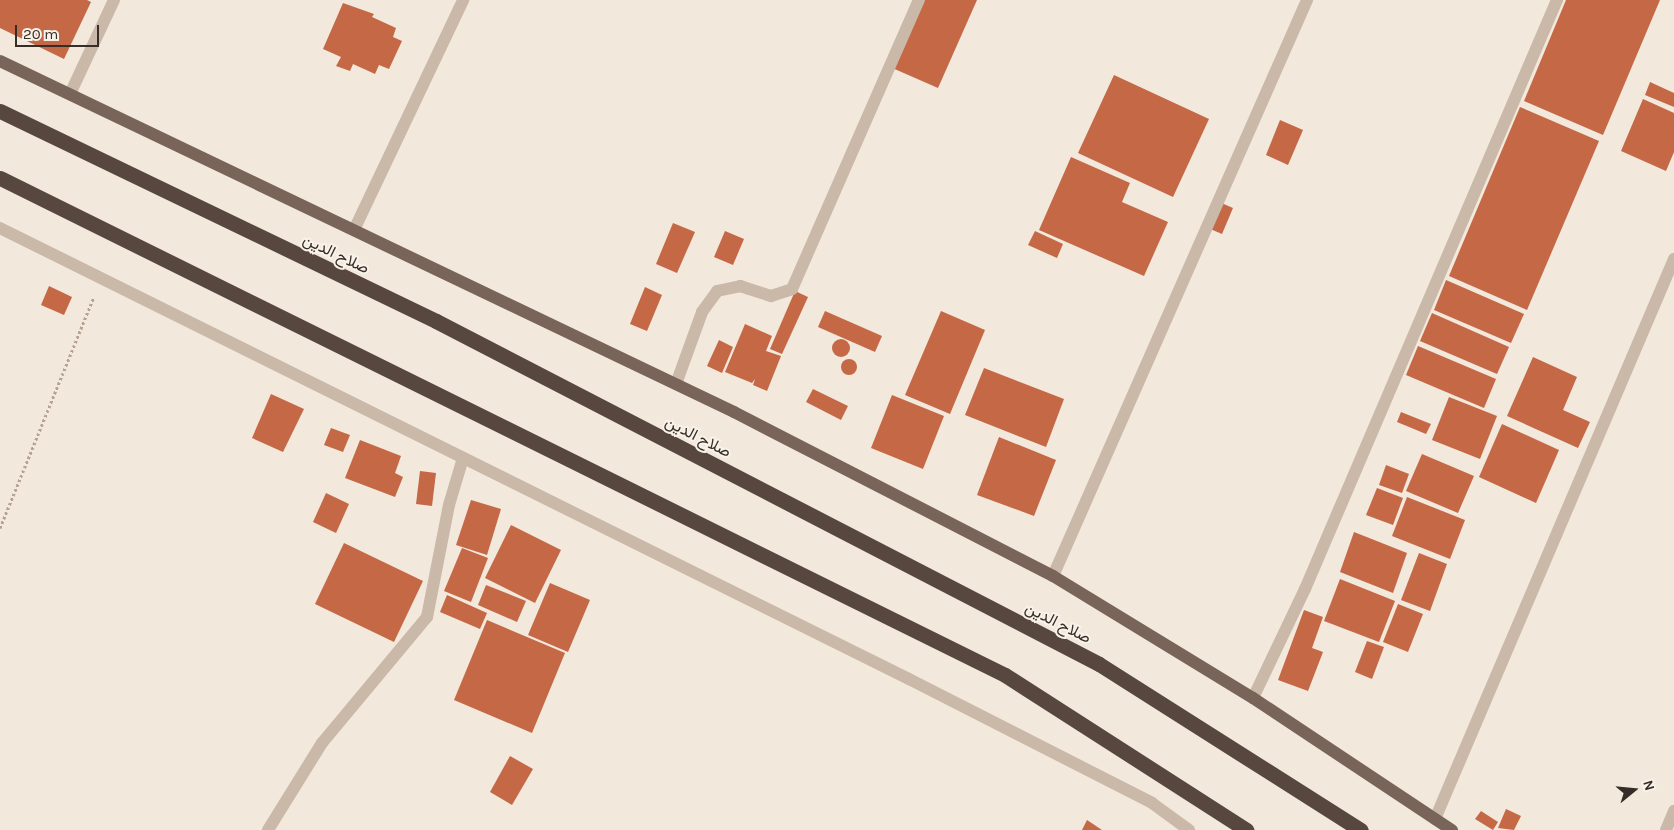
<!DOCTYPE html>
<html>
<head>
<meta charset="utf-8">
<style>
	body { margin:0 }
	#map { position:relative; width:1674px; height:830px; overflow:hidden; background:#f2e8dc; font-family:Karla,Vazirmatn,sans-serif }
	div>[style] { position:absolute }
	.building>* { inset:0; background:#c56846 }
	.round { border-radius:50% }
	.path>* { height:3px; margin-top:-1.5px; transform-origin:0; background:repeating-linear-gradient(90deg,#b6a292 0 2.5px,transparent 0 5px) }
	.minor>* { height:12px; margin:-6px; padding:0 6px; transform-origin:6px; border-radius:6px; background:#cab8a8 }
	.major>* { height:12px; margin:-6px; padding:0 6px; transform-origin:6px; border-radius:6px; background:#786459 }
	.highway>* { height:15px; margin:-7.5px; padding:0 7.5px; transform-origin:7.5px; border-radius:7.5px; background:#57473f }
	span { translate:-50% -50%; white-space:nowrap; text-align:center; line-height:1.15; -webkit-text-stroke:4px #f9f2e8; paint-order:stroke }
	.street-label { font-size:16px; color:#362d28 }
	.north { position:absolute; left:1609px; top:765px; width:50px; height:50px; -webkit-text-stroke:4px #f9f2e8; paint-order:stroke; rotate:73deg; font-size:14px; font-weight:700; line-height:20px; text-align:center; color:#362d28 }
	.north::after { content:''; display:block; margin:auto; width:18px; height:22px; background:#362d28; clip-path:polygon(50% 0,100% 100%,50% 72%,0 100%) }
	.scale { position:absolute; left:15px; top:25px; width:84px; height:22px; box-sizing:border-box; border:2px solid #362d28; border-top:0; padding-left:6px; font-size:15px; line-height:18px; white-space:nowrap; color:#362d28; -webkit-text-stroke:4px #f9f2e8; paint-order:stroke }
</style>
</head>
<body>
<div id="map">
	<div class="building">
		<i style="clip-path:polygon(0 0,87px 0,91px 2px,64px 59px,0 28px)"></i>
		<i style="clip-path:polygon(920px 0,977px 0,938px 88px,890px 67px)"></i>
		<i style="clip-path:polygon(1566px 0,1660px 0,1603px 135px,1524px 101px)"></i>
		<i style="clip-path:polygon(343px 3px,374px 14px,372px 17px,396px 28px,393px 37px,402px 41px,389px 69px,379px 65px,375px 74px,353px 64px,350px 71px,336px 66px,341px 57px,323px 49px)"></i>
		<i style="clip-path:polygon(1114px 75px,1209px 119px,1173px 197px,1078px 153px)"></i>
		<i style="clip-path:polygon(1650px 82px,1674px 93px,1674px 107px,1645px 95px)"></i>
		<i style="clip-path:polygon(1643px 99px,1674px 113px,1674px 152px,1666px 171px,1621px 151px)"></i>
		<i style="clip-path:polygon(1520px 107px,1599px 141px,1527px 310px,1449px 276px)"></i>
		<i style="clip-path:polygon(1280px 120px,1303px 130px,1288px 165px,1266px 155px)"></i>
		<i style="clip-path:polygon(1071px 157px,1130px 183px,1122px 202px,1168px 222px,1144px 276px,1039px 230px)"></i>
		<i style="clip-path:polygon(1219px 202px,1233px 208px,1222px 234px,1208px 228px)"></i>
		<i style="clip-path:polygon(673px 223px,695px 232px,677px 273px,656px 264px)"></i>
		<i style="clip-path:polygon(725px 231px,744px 239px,733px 265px,714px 257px)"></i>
		<i style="clip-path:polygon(1035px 231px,1063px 244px,1057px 258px,1028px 245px)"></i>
		<i style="clip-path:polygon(1446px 280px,1524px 314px,1511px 343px,1434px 310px)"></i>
		<i style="clip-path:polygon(49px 286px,72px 297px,64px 315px,41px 305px)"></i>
		<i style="clip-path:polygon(645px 287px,662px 295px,647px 331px,630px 324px)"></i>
		<i style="clip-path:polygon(795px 291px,808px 297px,782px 354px,770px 349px)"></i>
		<i style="clip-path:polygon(825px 311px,882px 336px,875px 352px,818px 327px)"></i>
		<i style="clip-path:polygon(941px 311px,985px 330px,950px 414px,905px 395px)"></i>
		<i style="clip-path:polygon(1432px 313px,1509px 347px,1497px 374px,1420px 341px)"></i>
		<i style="clip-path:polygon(745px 324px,772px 336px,766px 351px,781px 356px,767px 391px,753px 385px,755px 379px,752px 383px,725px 372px)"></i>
		<i class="round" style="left:832px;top:339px;width:18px;height:18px"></i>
		<i style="clip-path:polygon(719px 340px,733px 347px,722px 373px,707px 366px)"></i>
		<i style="clip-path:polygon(1418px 346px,1496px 379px,1484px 408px,1406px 375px)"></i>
		<i style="clip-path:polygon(1533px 357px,1577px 377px,1563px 410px,1590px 422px,1578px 448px,1507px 416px)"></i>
		<i class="round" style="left:841px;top:359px;width:16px;height:16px"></i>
		<i style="clip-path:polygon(984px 368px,1064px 399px,1046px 447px,965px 415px)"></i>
		<i style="clip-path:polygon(813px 389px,848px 406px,841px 420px,806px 402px)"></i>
		<i style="clip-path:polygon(271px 394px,304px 409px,283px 452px,252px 438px)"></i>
		<i style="clip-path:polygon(892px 395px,944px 416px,923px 469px,871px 448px)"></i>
		<i style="clip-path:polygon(1449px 397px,1497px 416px,1480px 459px,1432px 440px)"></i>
		<i style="clip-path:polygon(1401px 412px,1431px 424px,1426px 434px,1397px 422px)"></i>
		<i style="clip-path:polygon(1502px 424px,1559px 450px,1536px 503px,1479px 477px)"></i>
		<i style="clip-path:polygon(331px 428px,350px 435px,343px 452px,324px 445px)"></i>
		<i style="clip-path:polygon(999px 437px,1056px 460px,1034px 516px,977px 495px)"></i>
		<i style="clip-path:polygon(360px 440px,401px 456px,395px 473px,403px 477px,395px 497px,345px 478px)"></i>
		<i style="clip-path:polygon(1422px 454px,1474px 476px,1458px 513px,1406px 491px)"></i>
		<i style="clip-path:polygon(1386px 465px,1409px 474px,1402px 493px,1379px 485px)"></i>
		<i style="clip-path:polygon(420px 471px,436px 473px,432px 506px,416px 504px)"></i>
		<i style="clip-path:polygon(1377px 488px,1403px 498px,1393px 525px,1366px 515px)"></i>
		<i style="clip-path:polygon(326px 493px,349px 504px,336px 533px,313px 522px)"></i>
		<i style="clip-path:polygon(1407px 497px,1465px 520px,1450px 559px,1392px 536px)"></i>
		<i style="clip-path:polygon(471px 500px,501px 509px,487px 555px,456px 545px)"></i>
		<i style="clip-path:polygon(511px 525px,561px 550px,535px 603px,485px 578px)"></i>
		<i style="clip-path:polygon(1354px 532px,1407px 553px,1393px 593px,1340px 572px)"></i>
		<i style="clip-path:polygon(344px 543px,423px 581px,394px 642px,315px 604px)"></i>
		<i style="clip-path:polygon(462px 548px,488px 558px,471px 602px,444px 591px)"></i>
		<i style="clip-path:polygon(1419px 553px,1447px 564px,1430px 611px,1401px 600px)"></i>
		<i style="clip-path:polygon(1340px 579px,1395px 601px,1379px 642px,1324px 621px)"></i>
		<i style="clip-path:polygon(550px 583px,590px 600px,568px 652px,528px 635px)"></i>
		<i style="clip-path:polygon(486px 585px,526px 601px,517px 622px,478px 605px)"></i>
		<i style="clip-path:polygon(447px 595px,487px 613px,480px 629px,440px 612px)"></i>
		<i style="clip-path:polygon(1398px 604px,1423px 614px,1408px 652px,1383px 642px)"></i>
		<i style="clip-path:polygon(1304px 610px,1323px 617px,1312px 648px,1323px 652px,1308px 691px,1278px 680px)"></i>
		<i style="clip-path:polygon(487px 620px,565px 653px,532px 733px,454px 700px)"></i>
		<i style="clip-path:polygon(1367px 641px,1384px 647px,1372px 679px,1355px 672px)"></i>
		<i style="clip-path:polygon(510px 756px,533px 769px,512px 805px,490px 792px)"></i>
		<i style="clip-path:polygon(1506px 809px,1521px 816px,1514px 830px,1498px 828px)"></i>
		<i style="clip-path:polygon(1481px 811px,1498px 822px,1493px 830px,1475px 819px)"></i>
		<i style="clip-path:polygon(1087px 820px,1102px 830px,1082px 830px)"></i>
	</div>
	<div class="path">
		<i style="left:0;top:528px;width:249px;rotate:-67.9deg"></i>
	</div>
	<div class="minor">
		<i style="left:70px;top:94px;width:104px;rotate:-64.9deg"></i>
		<i style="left:0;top:228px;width:1015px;rotate:26.39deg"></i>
		<i style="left:909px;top:679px;width:273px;rotate:27deg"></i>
		<i style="left:1152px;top:803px;width:46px;rotate:36.1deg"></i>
		<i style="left:354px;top:230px;width:255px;rotate:-64.6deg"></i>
		<i style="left:676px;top:384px;width:77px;rotate:-70.1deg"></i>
		<i style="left:702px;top:312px;width:26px;rotate:-54deg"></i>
		<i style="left:717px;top:291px;width:24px;rotate:-12deg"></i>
		<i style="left:740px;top:286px;width:33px;rotate:18deg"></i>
		<i style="left:771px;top:296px;width:22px;rotate:-18deg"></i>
		<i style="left:792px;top:289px;width:316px;rotate:-66.3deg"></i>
		<i style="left:1053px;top:576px;width:630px;rotate:-66.2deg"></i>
		<i style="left:1253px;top:698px;width:121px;rotate:-64.5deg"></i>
		<i style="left:1305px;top:589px;width:641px;rotate:-66.84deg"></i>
		<i style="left:1435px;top:819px;width:609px;rotate:-66.89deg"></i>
		<i style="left:268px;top:830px;width:102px;rotate:-58.2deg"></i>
		<i style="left:322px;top:743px;width:164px;rotate:-50.2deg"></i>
		<i style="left:427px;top:617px;width:114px;rotate:-78.9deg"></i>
		<i style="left:449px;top:505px;width:49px;rotate:-73.4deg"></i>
		<i style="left:1666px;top:830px;width:21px;rotate:-67deg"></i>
	</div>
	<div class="major">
		<i style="left:0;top:61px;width:814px;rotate:25.56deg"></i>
		<i style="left:734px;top:412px;width:359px;rotate:27.2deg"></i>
		<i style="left:1053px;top:576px;width:234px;rotate:31.4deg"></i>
		<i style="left:1253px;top:698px;width:239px;rotate:33.6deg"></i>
	</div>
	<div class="highway">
		<i style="left:0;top:111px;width:484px;rotate:25.7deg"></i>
		<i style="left:436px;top:321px;width:746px;rotate:27.35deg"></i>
		<i style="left:1099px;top:664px;width:310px;rotate:32.4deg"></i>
		<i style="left:0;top:178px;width:1121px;rotate:26.31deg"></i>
		<i style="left:1005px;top:675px;width:287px;rotate:32.7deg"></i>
	</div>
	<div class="street-label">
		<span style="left:336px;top:254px;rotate:26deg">صلاح الدين</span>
		<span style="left:698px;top:437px;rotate:27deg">صلاح الدين</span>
		<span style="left:1058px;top:623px;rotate:27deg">صلاح الدين</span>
	</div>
	<div class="north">N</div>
	<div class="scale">20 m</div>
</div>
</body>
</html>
